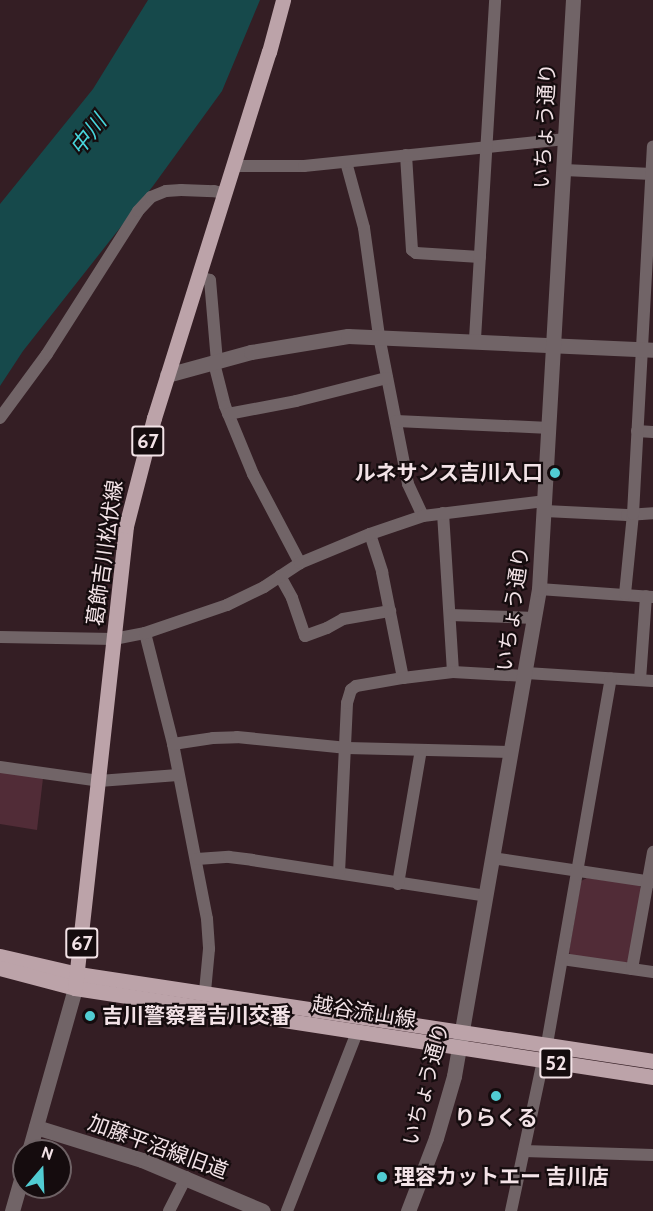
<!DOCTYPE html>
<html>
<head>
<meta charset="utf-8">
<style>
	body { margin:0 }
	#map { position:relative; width:653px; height:1211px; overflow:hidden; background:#341e24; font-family:Cabin,"Noto Sans JP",sans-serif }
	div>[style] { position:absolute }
	.green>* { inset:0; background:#512c37 }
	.water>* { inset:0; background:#16494b }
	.minor>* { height:12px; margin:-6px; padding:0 6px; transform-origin:6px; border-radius:6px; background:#716467 }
	.tertiary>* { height:15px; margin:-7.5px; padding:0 7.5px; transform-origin:7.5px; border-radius:7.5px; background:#716467 }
	.primary>* { height:15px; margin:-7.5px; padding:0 7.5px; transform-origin:7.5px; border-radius:7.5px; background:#bca3a9 }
	.dots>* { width:16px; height:16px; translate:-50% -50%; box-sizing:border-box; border:3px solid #150c0e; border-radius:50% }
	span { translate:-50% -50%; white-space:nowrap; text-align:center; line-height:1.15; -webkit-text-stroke:4.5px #150c0e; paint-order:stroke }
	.shield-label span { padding:2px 4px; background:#150c0e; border:2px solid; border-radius:4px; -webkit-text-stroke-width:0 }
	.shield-label { font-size:20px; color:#f3e3e7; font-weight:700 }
	.street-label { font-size:21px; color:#f3e3e7 }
	.poi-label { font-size:21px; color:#f3e3e7; font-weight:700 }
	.right { translate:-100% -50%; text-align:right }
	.left { translate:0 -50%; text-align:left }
	.water-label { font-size:22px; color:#47d5db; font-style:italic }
	.north { position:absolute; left:12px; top:1139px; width:60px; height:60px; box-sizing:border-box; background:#150c0e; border:2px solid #6e6265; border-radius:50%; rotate:19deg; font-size:16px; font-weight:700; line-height:24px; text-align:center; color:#f3e3e7 }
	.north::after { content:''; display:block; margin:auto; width:21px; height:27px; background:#51ccd2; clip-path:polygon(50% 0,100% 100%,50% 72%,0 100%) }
</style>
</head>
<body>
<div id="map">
	<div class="green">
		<i style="clip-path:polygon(0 772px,43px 778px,37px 830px,0 824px)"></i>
		<i style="clip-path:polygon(587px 878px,639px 885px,642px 890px,629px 960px,626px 963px,571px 956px,569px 952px,581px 881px)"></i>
	</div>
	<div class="water">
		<i style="clip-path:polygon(148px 0,260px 0,222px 91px,153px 186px,23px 351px,0 386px,0 204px,93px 89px)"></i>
	</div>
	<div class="minor">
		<i style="left:406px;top:155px;width:95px;rotate:86.4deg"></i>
		<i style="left:412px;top:250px;width:5px;rotate:37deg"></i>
		<i style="left:416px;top:253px;width:64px;rotate:3.6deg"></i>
		<i style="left:346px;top:162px;width:68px;rotate:74.7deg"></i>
		<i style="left:364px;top:228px;width:109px;rotate:82.1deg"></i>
		<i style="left:379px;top:336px;width:151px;rotate:78.9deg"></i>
		<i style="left:408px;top:484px;width:35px;rotate:65deg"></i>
		<i style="left:233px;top:166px;width:71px"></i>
		<i style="left:304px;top:166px;width:263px;rotate:-5.9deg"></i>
		<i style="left:564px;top:170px;width:88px;rotate:2.6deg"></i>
		<i style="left:198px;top:277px;width:12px;rotate:14deg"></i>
		<i style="left:210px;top:280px;width:82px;rotate:85.1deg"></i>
		<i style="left:475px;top:339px;width:340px;rotate:-86.6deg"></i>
		<i style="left:214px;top:363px;width:44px;rotate:75.7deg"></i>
		<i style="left:225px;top:406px;width:74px;rotate:67.6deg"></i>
		<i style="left:253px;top:474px;width:101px;rotate:62.2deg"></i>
		<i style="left:228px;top:414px;width:69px;rotate:-10.8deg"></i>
		<i style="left:296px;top:401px;width:94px;rotate:-14.2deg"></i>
		<i style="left:0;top:418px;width:79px;rotate:-53.7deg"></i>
		<i style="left:47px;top:354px;width:169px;rotate:-57.5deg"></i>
		<i style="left:138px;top:211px;width:19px;rotate:-47deg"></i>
		<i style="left:151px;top:197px;width:16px;rotate:-22deg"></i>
		<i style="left:166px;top:191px;width:15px;rotate:-4deg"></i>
		<i style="left:181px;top:190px;width:33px;rotate:2deg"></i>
		<i style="left:214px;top:191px;width:11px;rotate:15deg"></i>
		<i style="left:396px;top:421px;width:154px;rotate:2.6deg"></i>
		<i style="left:637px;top:431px;width:16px;rotate:4deg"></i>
		<i style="left:545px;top:511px;width:82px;rotate:2.8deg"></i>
		<i style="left:627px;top:515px;width:26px;rotate:-4deg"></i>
		<i style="left:443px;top:513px;width:159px;rotate:86.4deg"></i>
		<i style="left:370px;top:534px;width:40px;rotate:72deg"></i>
		<i style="left:382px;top:572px;width:108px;rotate:78.8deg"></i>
		<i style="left:280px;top:576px;width:25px;rotate:61deg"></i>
		<i style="left:292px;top:598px;width:40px;rotate:71.1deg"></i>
		<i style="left:305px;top:636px;width:23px;rotate:-20deg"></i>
		<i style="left:327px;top:628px;width:18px;rotate:-29deg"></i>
		<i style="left:343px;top:619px;width:48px;rotate:-9.7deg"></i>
		<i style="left:539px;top:589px;width:114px;rotate:4deg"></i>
		<i style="left:625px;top:594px;width:80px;rotate:-84.3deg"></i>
		<i style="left:633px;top:514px;width:368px;rotate:-86.9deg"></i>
		<i style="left:450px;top:615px;width:85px;rotate:2deg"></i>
		<i style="left:145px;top:633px;width:114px;rotate:75.8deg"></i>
		<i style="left:173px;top:744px;width:178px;rotate:79deg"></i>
		<i style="left:207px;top:919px;width:30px;rotate:86deg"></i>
		<i style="left:209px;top:949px;width:42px;rotate:95.4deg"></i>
		<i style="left:0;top:637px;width:114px;rotate:1deg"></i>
		<i style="left:114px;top:639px;width:32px;rotate:-11deg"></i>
		<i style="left:145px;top:633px;width:87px;rotate:-18.9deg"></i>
		<i style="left:227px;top:605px;width:41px;rotate:-25.9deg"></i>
		<i style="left:264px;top:587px;width:43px;rotate:-33.7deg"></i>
		<i style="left:300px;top:563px;width:76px;rotate:-22.5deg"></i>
		<i style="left:370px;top:534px;width:56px;rotate:-18.8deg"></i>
		<i style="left:423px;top:516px;width:124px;rotate:-7deg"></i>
		<i style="left:526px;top:673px;width:127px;rotate:3.6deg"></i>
		<i style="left:640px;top:680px;width:84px;rotate:-85.9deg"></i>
		<i style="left:173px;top:744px;width:40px;rotate:-8.5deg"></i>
		<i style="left:213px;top:738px;width:24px;rotate:-2deg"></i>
		<i style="left:237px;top:737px;width:111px;rotate:5.7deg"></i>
		<i style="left:347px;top:748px;width:164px;rotate:1.4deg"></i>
		<i style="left:0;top:767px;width:100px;rotate:8deg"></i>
		<i style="left:99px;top:781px;width:79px;rotate:-4.3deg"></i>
		<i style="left:492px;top:858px;width:163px;rotate:8.5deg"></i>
		<i style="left:197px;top:859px;width:32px;rotate:-4deg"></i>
		<i style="left:229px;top:857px;width:23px;rotate:7deg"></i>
		<i style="left:252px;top:860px;width:237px;rotate:8.7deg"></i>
		<i style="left:339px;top:873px;width:170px;rotate:-87.3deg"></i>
		<i style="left:347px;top:703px;width:14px;rotate:-73deg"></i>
		<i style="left:351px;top:690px;width:6px;rotate:-39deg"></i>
		<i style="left:356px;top:686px;width:48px;rotate:-9.7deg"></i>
		<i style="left:403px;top:678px;width:50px;rotate:-6.8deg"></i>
		<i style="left:453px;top:672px;width:72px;rotate:3.2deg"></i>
		<i style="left:398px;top:884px;width:136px;rotate:-80.3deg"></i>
		<i style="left:562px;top:959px;width:92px;rotate:8.1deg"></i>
		<i style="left:632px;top:969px;width:119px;rotate:-79.8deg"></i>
		<i style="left:547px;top:1044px;width:371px;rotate:-80.1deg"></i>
		<i style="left:524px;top:1151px;width:129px;rotate:1.8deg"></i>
		<i style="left:169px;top:1211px;width:38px;rotate:-63deg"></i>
		<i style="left:287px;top:1211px;width:192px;rotate:-68.6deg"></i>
		<i style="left:511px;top:1211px;width:153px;rotate:-78deg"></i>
	</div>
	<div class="tertiary">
		<i style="left:167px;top:375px;width:87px;rotate:-15.3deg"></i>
		<i style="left:251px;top:352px;width:98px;rotate:-9.4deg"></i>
		<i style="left:348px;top:336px;width:305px;rotate:2.6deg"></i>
		<i style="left:36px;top:1127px;width:111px;rotate:17.3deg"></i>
		<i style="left:142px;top:1160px;width:131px;rotate:22.9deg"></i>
		<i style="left:29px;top:1151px;width:169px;rotate:-74.2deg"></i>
		<i style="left:12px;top:1211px;width:44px;rotate:-74.1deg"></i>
		<i style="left:408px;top:1211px;width:78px;rotate:-69deg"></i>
		<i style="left:436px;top:1138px;width:65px;rotate:-73.8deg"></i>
		<i style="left:454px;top:1076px;width:494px;rotate:-80.1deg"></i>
		<i style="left:539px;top:589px;width:590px;rotate:-86.7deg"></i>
	</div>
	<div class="primary">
		<i style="left:0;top:956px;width:80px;rotate:13deg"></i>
		<i style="left:78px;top:974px;width:582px;rotate:8.6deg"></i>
		<i style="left:0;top:968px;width:78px;rotate:14.9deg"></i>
		<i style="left:75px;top:988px;width:585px;rotate:8.75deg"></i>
		<i style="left:75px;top:988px;width:465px;rotate:-83.7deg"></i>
		<i style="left:126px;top:526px;width:112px;rotate:-75.5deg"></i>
		<i style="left:154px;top:418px;width:384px;rotate:-72.6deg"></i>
		<i style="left:269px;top:52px;width:54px;rotate:-74.9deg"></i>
	</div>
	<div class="dots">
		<i style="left:555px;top:473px;background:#51ccd2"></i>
		<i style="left:90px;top:1016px;background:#51ccd2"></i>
		<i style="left:496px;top:1096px;background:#51ccd2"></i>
		<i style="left:382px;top:1177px;background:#51ccd2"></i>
	</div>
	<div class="shield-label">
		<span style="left:148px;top:441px">67</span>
		<span style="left:82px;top:943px">67</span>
		<span style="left:556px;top:1063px">52</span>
	</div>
	<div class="street-label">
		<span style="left:545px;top:126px;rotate:-87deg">いちょう通り</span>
		<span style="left:105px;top:553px;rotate:-82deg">葛飾吉川松伏線</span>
		<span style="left:513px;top:609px;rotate:-82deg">いちょう通り</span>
		<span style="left:364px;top:1012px;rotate:9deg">越谷流山線</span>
		<span style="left:426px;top:1084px;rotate:-75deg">いちょう通り</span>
		<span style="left:158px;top:1147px;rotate:20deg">加藤平沼線旧道</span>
	</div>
	<div class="poi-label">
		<span class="right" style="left:543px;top:473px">ルネサンス吉川入口</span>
		<span class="left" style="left:102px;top:1016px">吉川警察署吉川交番</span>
		<span style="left:496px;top:1118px">りらくる</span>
		<span class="left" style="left:394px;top:1177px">理容カットエー 吉川店</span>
	</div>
	<div class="water-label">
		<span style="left:88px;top:135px;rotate:-52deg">中川</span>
	</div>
	<div class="north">N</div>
</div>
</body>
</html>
